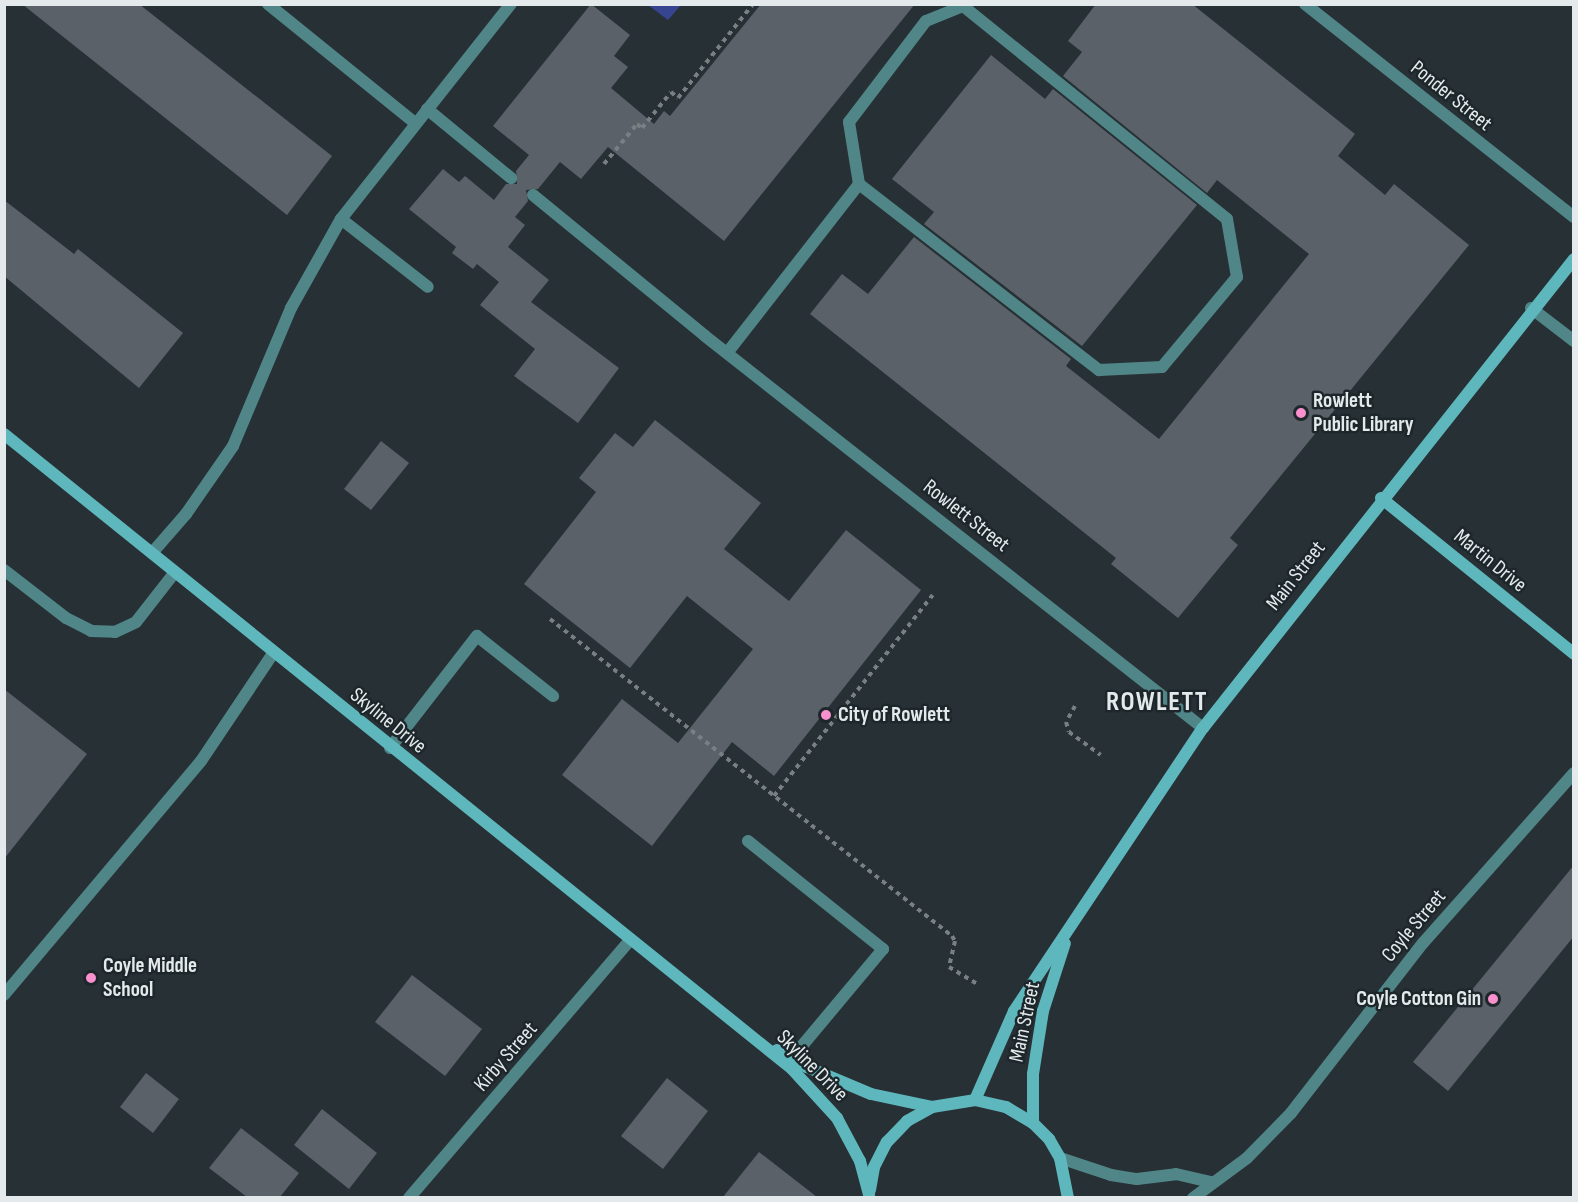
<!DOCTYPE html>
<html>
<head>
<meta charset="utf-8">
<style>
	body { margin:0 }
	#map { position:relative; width:1578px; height:1202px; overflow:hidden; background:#273135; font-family:"Sofia Sans Condensed",sans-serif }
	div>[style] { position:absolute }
	.water>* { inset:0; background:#374591 }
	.building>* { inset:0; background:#5a6169 }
	.path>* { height:4px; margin-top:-2px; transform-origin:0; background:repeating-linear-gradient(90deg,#788083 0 4.5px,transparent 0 9px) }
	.lane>* { height:12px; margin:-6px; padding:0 6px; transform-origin:6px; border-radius:6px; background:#518689 }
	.street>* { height:12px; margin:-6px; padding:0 6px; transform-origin:6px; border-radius:6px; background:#518689 }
	.secondary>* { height:12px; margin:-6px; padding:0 6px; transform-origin:6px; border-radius:6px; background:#5eb7bc }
	.dots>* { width:16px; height:16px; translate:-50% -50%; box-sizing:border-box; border:3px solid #1d272b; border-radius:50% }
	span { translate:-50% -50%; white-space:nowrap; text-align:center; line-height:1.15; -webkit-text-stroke:5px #1d272b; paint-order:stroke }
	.street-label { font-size:21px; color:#e4eaec }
	.poi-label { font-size:21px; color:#e4eaec; font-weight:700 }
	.left { translate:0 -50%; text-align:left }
	.right { translate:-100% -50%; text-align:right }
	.district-label { font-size:27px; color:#e4eaec; font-weight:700; letter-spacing:1.5px }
	.frame { position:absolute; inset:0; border:6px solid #e4eaec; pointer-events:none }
</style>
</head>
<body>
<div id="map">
	<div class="water">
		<i style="clip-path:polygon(648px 5px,681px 4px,681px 5px,668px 20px)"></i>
	</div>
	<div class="building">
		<i style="clip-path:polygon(22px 4px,139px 4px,332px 156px,287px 215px)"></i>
		<i style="clip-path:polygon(591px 4px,630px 35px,614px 56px,628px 67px,611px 88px,654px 124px,664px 111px,670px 116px,761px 4px,915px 4px,724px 241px,608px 147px,581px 179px,560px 162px,538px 189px,526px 190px,528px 201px,515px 217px,525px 225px,508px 247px,549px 280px,531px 302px,619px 368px,578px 423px,514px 376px,535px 349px,480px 305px,499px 282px,477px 264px,473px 269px,452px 253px,456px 247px,409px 209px,443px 169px,459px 182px,465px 176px,494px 200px,506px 184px,517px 184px,516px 171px,529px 155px,493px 126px)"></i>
		<i style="clip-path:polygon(1096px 4px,1192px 4px,1355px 134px,1338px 156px,1385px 195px,1394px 184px,1469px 245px,1230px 538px,1238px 545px,1178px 618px,1111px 564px,1116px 558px,810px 314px,842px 274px,868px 294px,914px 237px,1071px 359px,1066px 366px,1159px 439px,1309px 254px,1217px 180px,1207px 193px,1063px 76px,1082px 52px,1068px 41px)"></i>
		<i style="clip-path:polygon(991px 55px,1045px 99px,1053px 89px,1197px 205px,1082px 346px,924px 224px,934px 212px,892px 179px)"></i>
		<i style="clip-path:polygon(4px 200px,74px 254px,78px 249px,183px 333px,139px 388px,4px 276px)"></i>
		<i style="clip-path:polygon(655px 420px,761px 503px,724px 549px,789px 601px,846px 530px,921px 590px,774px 776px,732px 742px,652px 846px,562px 775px,622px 699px,678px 743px,753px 649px,687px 596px,630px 668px,524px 584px,596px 492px,579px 478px,615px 433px,633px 447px)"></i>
		<i style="clip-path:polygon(381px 441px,409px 463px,371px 510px,344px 489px)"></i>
		<i style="clip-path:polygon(4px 689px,87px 754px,4px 859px)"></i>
		<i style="clip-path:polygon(1574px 865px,1574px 936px,1448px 1091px,1413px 1062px)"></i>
		<i style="clip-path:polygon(412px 975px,482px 1029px,445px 1076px,375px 1022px)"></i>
		<i style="clip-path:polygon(146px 1073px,179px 1099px,153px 1133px,120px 1107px)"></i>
		<i style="clip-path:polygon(667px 1078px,708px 1111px,663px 1169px,621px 1136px)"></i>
		<i style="clip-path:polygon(322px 1109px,377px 1153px,349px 1189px,294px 1145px)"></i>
		<i style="clip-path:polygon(241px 1128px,299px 1173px,280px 1197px,247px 1197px,209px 1168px)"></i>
		<i style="clip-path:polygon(759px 1152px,817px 1197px,723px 1197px)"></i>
	</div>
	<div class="path">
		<i style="left:604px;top:164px;width:52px;rotate:-50.5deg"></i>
		<i style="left:637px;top:124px;width:6px;rotate:39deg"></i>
		<i style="left:642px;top:128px;width:46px;rotate:-51.1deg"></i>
		<i style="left:671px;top:92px;width:9px;rotate:41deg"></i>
		<i style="left:678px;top:98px;width:120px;rotate:-51.4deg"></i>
		<i style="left:550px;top:619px;width:512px;rotate:38.26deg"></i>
		<i style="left:952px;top:936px;width:6px;rotate:59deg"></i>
		<i style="left:955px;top:941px;width:27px;rotate:103deg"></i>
		<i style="left:949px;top:967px;width:35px;rotate:31deg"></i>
		<i style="left:1075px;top:706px;width:18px;rotate:119deg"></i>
		<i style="left:1066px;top:722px;width:10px;rotate:73deg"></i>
		<i style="left:1069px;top:732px;width:39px;rotate:36deg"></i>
		<i style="left:774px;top:796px;width:256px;rotate:-51.7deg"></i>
	</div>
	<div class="lane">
		<i style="left:268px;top:4px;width:189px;rotate:39deg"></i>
		<i style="left:427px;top:109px;width:109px;rotate:39.4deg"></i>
		<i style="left:859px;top:184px;width:63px;rotate:-99.2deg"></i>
		<i style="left:849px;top:122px;width:127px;rotate:-52.7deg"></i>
		<i style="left:926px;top:21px;width:40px;rotate:-22deg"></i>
		<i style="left:533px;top:195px;width:222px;rotate:39.3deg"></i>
		<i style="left:341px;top:219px;width:110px;rotate:38deg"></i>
		<i style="left:1531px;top:308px;width:54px;rotate:37.5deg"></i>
		<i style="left:727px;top:353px;width:214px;rotate:-52deg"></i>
		<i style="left:859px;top:184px;width:304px;rotate:37.8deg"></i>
		<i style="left:1099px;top:370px;width:63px;rotate:-2.7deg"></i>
		<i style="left:1162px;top:367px;width:117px;rotate:-50.2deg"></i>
		<i style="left:1237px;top:277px;width:59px;rotate:-99.8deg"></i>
		<i style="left:1227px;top:219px;width:339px;rotate:-141.1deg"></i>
		<i style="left:963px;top:6px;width:5px;rotate:-22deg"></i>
		<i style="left:152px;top:553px;width:52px;rotate:-48.9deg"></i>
		<i style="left:186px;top:514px;width:83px;rotate:-55.3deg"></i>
		<i style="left:233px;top:446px;width:150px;rotate:-67.2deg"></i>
		<i style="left:291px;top:308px;width:102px;rotate:-60.7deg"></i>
		<i style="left:341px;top:219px;width:274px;rotate:-51.7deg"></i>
		<i style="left:4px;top:570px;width:78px;rotate:37.7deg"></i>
		<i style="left:66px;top:618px;width:28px;rotate:27deg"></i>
		<i style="left:91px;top:631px;width:24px;rotate:2deg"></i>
		<i style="left:115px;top:632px;width:23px;rotate:-25deg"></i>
		<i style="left:136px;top:622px;width:63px;rotate:-52deg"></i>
		<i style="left:390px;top:748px;width:142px;rotate:-52.2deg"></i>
		<i style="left:477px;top:636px;width:97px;rotate:38.3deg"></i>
		<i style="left:748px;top:841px;width:173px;rotate:38.7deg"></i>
		<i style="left:883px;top:949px;width:142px;rotate:129.9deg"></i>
		<i style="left:4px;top:995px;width:306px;rotate:-49.9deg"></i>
		<i style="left:201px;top:761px;width:131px;rotate:-56.2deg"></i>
	</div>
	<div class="street">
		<i style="left:1305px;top:4px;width:343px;rotate:38.4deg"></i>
		<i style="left:705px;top:336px;width:634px;rotate:38.21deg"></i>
		<i style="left:1060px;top:1158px;width:54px;rotate:18.4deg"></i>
		<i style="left:1111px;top:1175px;width:26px;rotate:9deg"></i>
		<i style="left:1137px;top:1179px;width:39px;rotate:-7deg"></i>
		<i style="left:1176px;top:1174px;width:37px;rotate:13deg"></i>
		<i style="left:409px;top:1198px;width:340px;rotate:-49.4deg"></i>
		<i style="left:1193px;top:1198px;width:67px;rotate:-36.5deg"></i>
		<i style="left:1247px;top:1158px;width:63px;rotate:-45.6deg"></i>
		<i style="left:1291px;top:1113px;width:215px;rotate:-52.2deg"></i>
		<i style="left:1423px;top:943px;width:227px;rotate:-48.4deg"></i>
	</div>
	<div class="secondary">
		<i style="left:4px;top:434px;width:1012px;rotate:38.86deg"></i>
		<i style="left:792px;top:1069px;width:67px;rotate:47.4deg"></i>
		<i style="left:837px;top:1118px;width:49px;rotate:61.9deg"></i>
		<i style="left:860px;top:1161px;width:35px;rotate:75deg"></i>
		<i style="left:1381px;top:498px;width:248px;rotate:38.9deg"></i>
		<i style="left:777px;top:1050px;width:34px;rotate:30deg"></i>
		<i style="left:807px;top:1067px;width:69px;rotate:22.9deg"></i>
		<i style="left:871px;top:1094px;width:62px;rotate:12deg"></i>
		<i style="left:975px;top:1100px;width:97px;rotate:-66.3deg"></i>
		<i style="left:1014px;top:1011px;width:340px;rotate:-56.3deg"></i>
		<i style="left:1203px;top:728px;width:598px;rotate:-51.65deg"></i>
		<i style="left:1033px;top:1123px;width:49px;rotate:-90deg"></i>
		<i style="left:1033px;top:1074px;width:64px;rotate:-81deg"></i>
		<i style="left:1043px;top:1011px;width:71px;rotate:-72.1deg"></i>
		<i style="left:870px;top:1190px;width:23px;rotate:-80deg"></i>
		<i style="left:874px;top:1167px;width:28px;rotate:-63deg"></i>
		<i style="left:887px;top:1142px;width:29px;rotate:-46deg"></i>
		<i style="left:907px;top:1121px;width:29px;rotate:-29deg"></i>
		<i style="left:932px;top:1107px;width:44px;rotate:-9.2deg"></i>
		<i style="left:975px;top:1100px;width:32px;rotate:13deg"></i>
		<i style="left:1006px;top:1107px;width:31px;rotate:31deg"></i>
		<i style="left:1033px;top:1123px;width:23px;rotate:45deg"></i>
		<i style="left:1049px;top:1139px;width:22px;rotate:60deg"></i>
		<i style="left:1060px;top:1158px;width:41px;rotate:78.7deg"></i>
	</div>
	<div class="dots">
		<i style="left:1301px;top:413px;background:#f890cd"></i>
		<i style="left:826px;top:715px;background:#f890cd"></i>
		<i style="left:91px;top:978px;background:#f890cd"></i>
		<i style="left:1493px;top:999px;background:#f890cd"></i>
	</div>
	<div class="street-label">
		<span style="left:1451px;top:96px;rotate:39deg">Ponder Street</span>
		<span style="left:966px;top:516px;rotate:38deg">Rowlett Street</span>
		<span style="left:1490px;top:561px;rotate:39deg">Martin Drive</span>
		<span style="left:1296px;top:576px;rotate:-52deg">Main Street</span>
		<span style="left:388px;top:721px;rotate:39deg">Skyline Drive</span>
		<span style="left:1414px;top:926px;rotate:-50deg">Coyle Street</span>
		<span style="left:1025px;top:1022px;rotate:-78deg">Main Street</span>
		<span style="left:506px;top:1057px;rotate:-49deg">Kirby Street</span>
		<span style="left:812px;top:1066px;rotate:45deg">Skyline Drive</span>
	</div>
	<div class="poi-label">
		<span class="left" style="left:1313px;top:413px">Rowlett<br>Public Library</span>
		<span class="left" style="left:838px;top:715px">City of Rowlett</span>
		<span class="left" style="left:103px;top:978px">Coyle Middle<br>School</span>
		<span class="right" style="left:1481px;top:999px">Coyle Cotton Gin</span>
	</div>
	<div class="district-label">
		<span style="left:1157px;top:703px">ROWLETT</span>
	</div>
	<div class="frame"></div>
</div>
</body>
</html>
